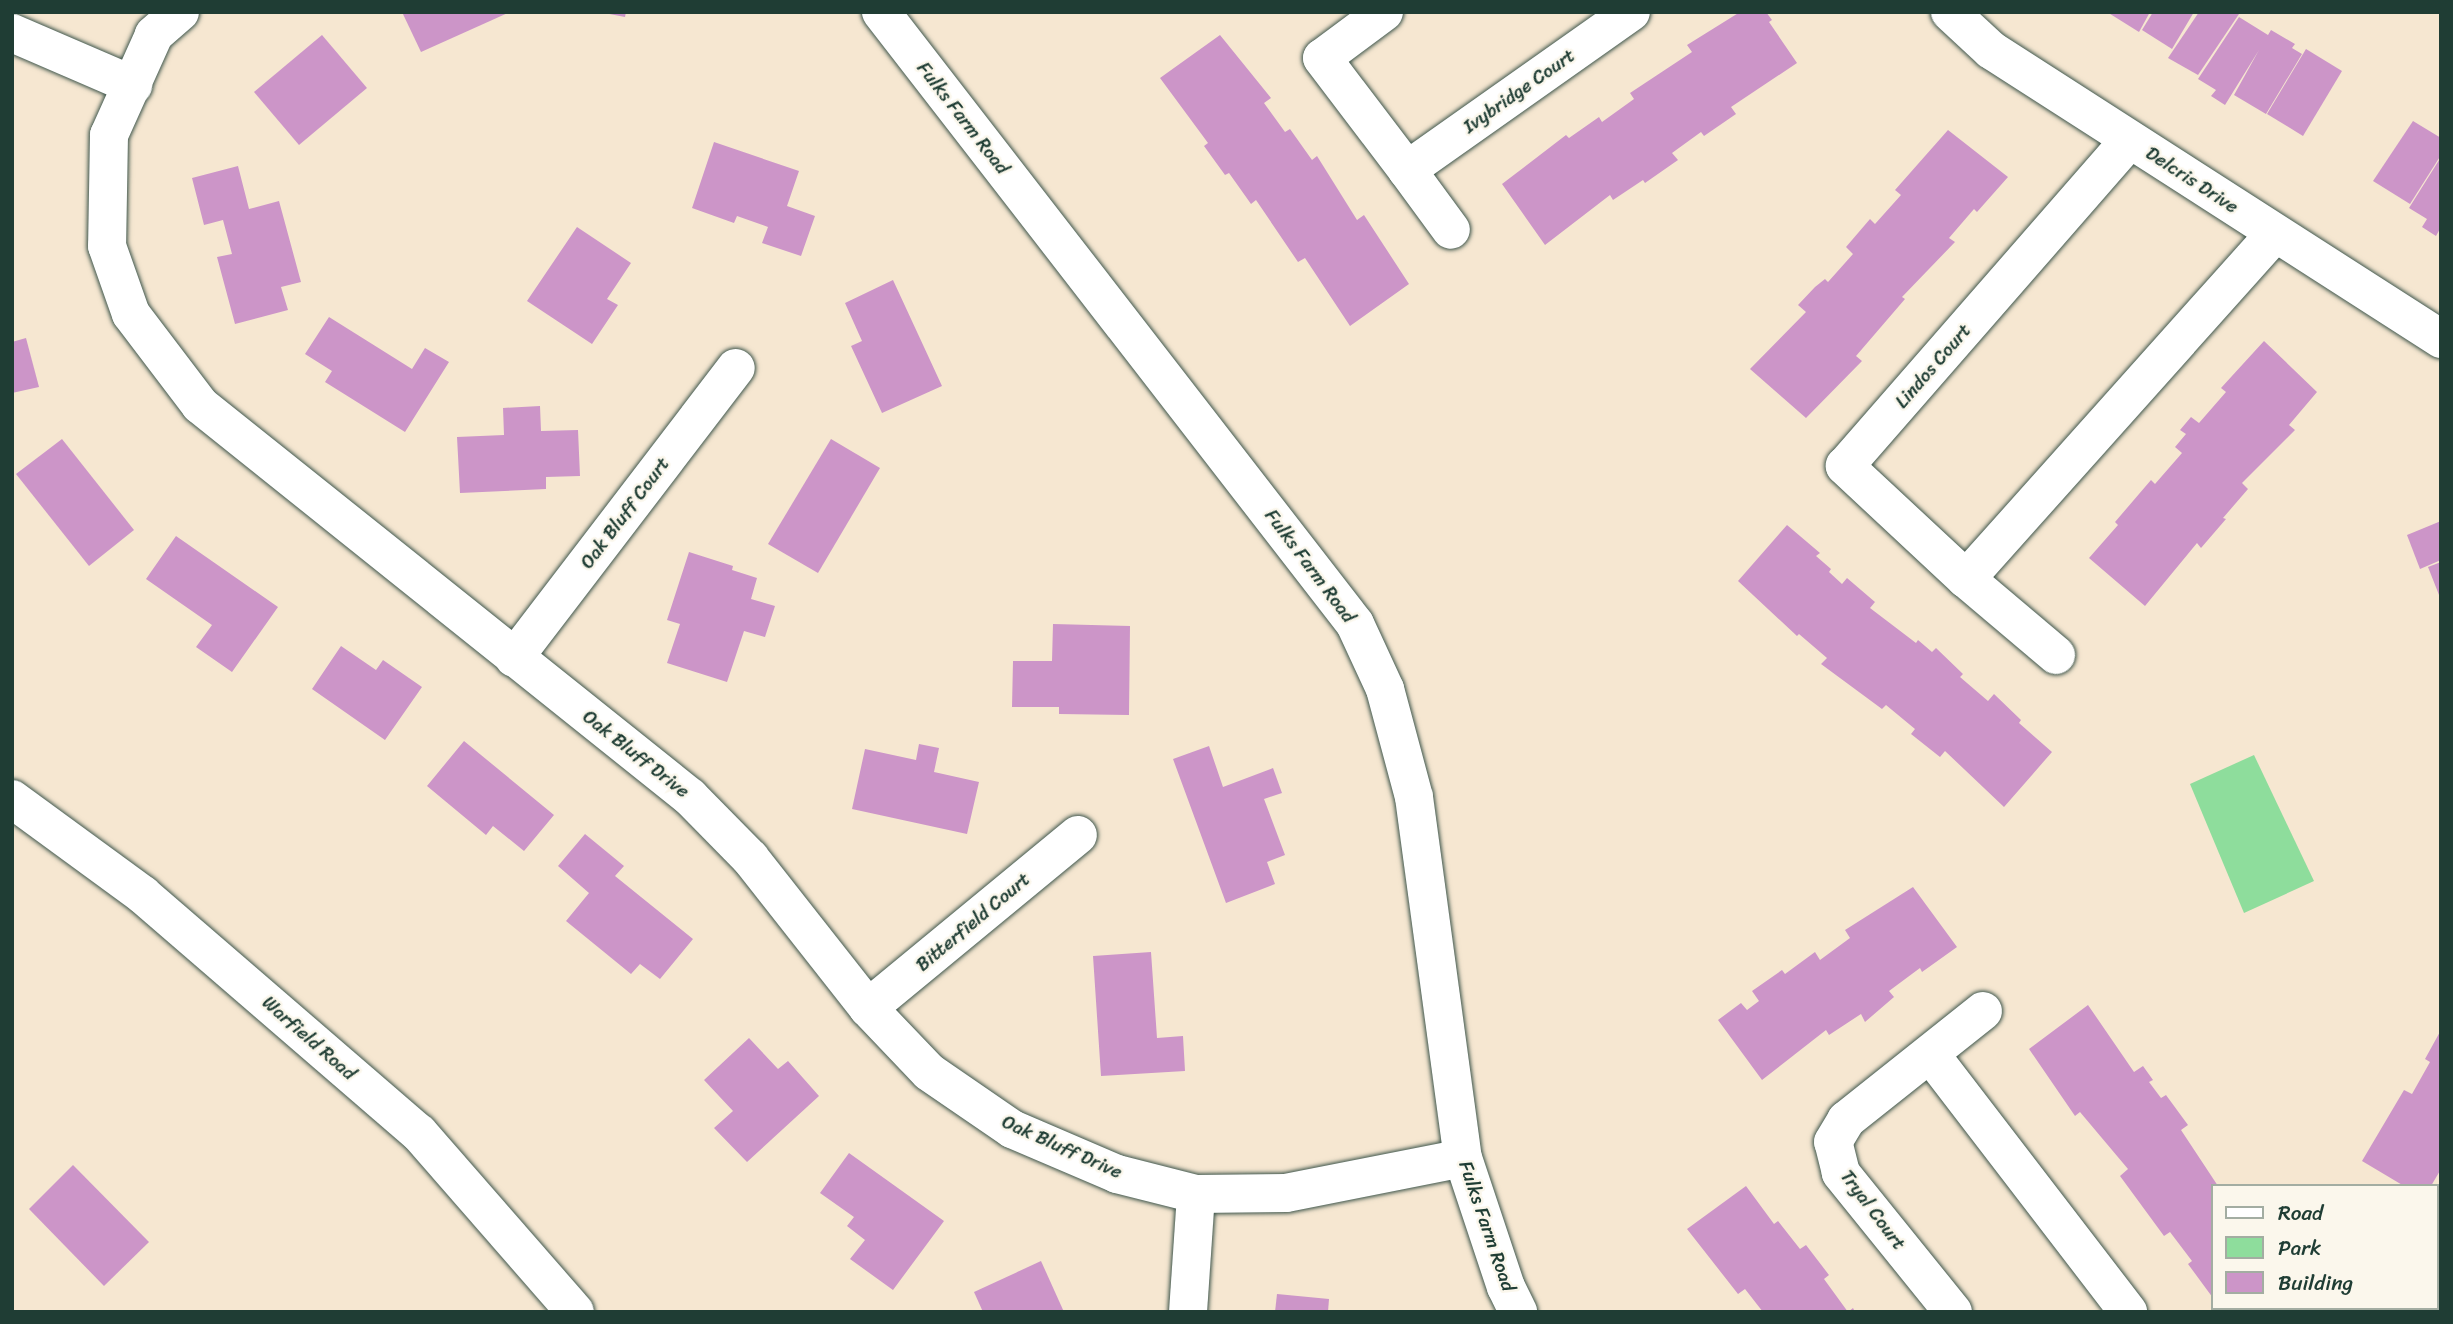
<!DOCTYPE html>
<html>
<head>
<meta charset="utf-8">
<style>
	body { margin:0 }
	#map { position:relative; width:2453px; height:1324px; overflow:hidden; background:#f6e7d1; font-family:Sriracha,sans-serif }
	div>[style] { position:absolute }
	.green>* { inset:0; background:#8edd9c }
	.building>* { inset:0; background:#cc95c8 }
	.roads { filter:drop-shadow(0 0 2px #3f564c) drop-shadow(0 0 2px #3f564c) }
	.minor>* { height:38px; margin:-19px; padding:0 19px; transform-origin:19px; border-radius:19px; background:#fff }
	span { translate:-50% -50%; white-space:nowrap; text-align:center; line-height:1.15; -webkit-text-stroke:5px #fbf7ec; paint-order:stroke }
	.street-label { font-size:19px; color:#1f3d34 }
	.frame { position:absolute; inset:0; border:14px solid #1f3d34; pointer-events:none }
	.legend { position:absolute; left:2211px; top:1184px; width:228px; height:126px; box-sizing:border-box; background:#fbf7ec; border:2px solid #a3ada2; margin:0; padding:9px 12px; list-style:none; font-size:21px; color:#1f3d34 }
	.legend li { display:flex; align-items:center; gap:14px; height:35px }
	.legend b { width:35px; border:2px solid #a3ada2 }
</style>
</head>
<body>
<div id="map">
	<div class="green">
		<i style="clip-path:polygon(2254px 755px,2314px 881px,2244px 913px,2190px 784px)"></i>
	</div>
	<div class="building">
		<i style="clip-path:polygon(402px 12px,510px 12px,421px 52px)"></i>
		<i style="clip-path:polygon(599px 12px,626px 12px,625px 17px)"></i>
		<i style="clip-path:polygon(1740px 12px,1766px 12px,1772px 20px,1769px 22px,1797px 63px,1731px 107px,1736px 114px,1704px 136px,1701px 132px,1672px 153px,1678px 160px,1645px 183px,1643px 180px,1613px 200px,1610px 195px,1545px 245px,1502px 184px,1566px 135px,1569px 138px,1599px 117px,1602px 122px,1634px 99px,1630px 93px,1692px 52px,1687px 45px)"></i>
		<i style="clip-path:polygon(2107px 12px,2150px 12px,2139px 32px)"></i>
		<i style="clip-path:polygon(2153px 12px,2194px 12px,2172px 49px,2142px 30px)"></i>
		<i style="clip-path:polygon(2199px 12px,2239px 14px,2198px 75px,2168px 58px)"></i>
		<i style="clip-path:polygon(2239px 17px,2268px 35px,2271px 30px,2295px 44px,2292px 48px,2302px 54px,2266px 114px,2234px 95px,2259px 50px,2225px 105px,2211px 96px,2216px 90px,2198px 79px)"></i>
		<i style="clip-path:polygon(322px 35px,367px 88px,299px 145px,254px 92px)"></i>
		<i style="clip-path:polygon(1220px 35px,1271px 98px,1264px 103px,1285px 132px,1290px 129px,1312px 160px,1317px 156px,1357px 220px,1364px 215px,1409px 284px,1350px 326px,1305px 258px,1298px 262px,1256px 200px,1251px 204px,1229px 173px,1225px 175px,1204px 146px,1208px 143px,1160px 78px)"></i>
		<i style="clip-path:polygon(2306px 49px,2342px 71px,2303px 136px,2267px 114px)"></i>
		<i style="clip-path:polygon(2413px 121px,2441px 138px,2441px 155px,2410px 204px,2373px 181px)"></i>
		<i style="clip-path:polygon(1948px 130px,2008px 177px,1977px 212px,1974px 209px,1949px 238px,1955px 242px,1902px 297px,1905px 299px,1856px 356px,1862px 361px,1806px 418px,1750px 369px,1806px 312px,1798px 305px,1815px 287px,1825px 279px,1828px 282px,1853px 254px,1846px 247px,1870px 219px,1875px 224px,1901px 195px,1895px 190px)"></i>
		<i style="clip-path:polygon(714px 142px,799px 171px,787px 206px,815px 216px,801px 256px,762px 243px,768px 227px,737px 216px,734px 223px,692px 208px)"></i>
		<i style="clip-path:polygon(2441px 157px,2441px 227px,2436px 236px,2422px 227px,2427px 219px,2409px 208px)"></i>
		<i style="clip-path:polygon(238px 166px,249px 209px,279px 201px,301px 282px,281px 287px,288px 310px,235px 324px,217px 257px,232px 254px,223px 220px,204px 225px,192px 178px)"></i>
		<i style="clip-path:polygon(577px 227px,631px 263px,607px 299px,618px 305px,592px 344px,527px 301px)"></i>
		<i style="clip-path:polygon(893px 280px,942px 386px,882px 413px,851px 346px,862px 341px,845px 303px)"></i>
		<i style="clip-path:polygon(329px 317px,412px 369px,425px 348px,449px 362px,405px 432px,325px 382px,332px 371px,305px 354px)"></i>
		<i style="clip-path:polygon(26px 338px,39px 387px,12px 393px,12px 342px)"></i>
		<i style="clip-path:polygon(2264px 341px,2317px 392px,2289px 425px,2295px 430px,2242px 483px,2248px 489px,2223px 518px,2226px 519px,2201px 548px,2197px 543px,2145px 606px,2089px 558px,2118px 525px,2115px 522px,2151px 480px,2155px 484px,2182px 453px,2175px 447px,2186px 434px,2180px 430px,2191px 417px,2199px 423px,2226px 392px,2221px 388px)"></i>
		<i style="clip-path:polygon(540px 406px,541px 431px,578px 430px,580px 476px,546px 477px,546px 489px,460px 493px,457px 437px,504px 435px,503px 408px)"></i>
		<i style="clip-path:polygon(62px 439px,134px 530px,89px 566px,16px 474px)"></i>
		<i style="clip-path:polygon(831px 439px,880px 468px,818px 573px,768px 544px)"></i>
		<i style="clip-path:polygon(2441px 521px,2441px 560px,2420px 569px,2407px 535px)"></i>
		<i style="clip-path:polygon(1787px 525px,1820px 553px,1816px 556px,1831px 569px,1829px 572px,1842px 584px,1847px 578px,1875px 602px,1870px 608px,1916px 643px,1918px 640px,1932px 652px,1936px 648px,1963px 674px,1960px 677px,1988px 701px,1994px 694px,2021px 720px,2019px 723px,2052px 752px,2004px 807px,1945px 751px,1940px 757px,1911px 734px,1915px 729px,1886px 705px,1882px 709px,1821px 664px,1827px 658px,1799px 634px,1797px 636px,1738px 581px)"></i>
		<i style="clip-path:polygon(176px 536px,278px 607px,232px 672px,196px 647px,212px 625px,146px 579px)"></i>
		<i style="clip-path:polygon(689px 552px,733px 566px,732px 570px,757px 578px,751px 599px,775px 606px,765px 637px,744px 631px,727px 682px,667px 663px,680px 624px,667px 620px)"></i>
		<i style="clip-path:polygon(2441px 562px,2441px 600px,2428px 567px)"></i>
		<i style="clip-path:polygon(1053px 624px,1130px 626px,1129px 715px,1059px 714px,1059px 707px,1012px 707px,1013px 661px,1052px 661px)"></i>
		<i style="clip-path:polygon(341px 646px,376px 670px,383px 660px,422px 687px,385px 740px,312px 689px)"></i>
		<i style="clip-path:polygon(464px 741px,554px 815px,524px 851px,493px 826px,486px 835px,427px 786px)"></i>
		<i style="clip-path:polygon(919px 744px,939px 748px,934px 772px,979px 782px,967px 834px,852px 809px,865px 749px,916px 760px)"></i>
		<i style="clip-path:polygon(1209px 746px,1223px 787px,1273px 768px,1282px 793px,1264px 799px,1285px 855px,1267px 862px,1275px 884px,1226px 903px,1173px 759px)"></i>
		<i style="clip-path:polygon(585px 834px,624px 866px,615px 876px,693px 939px,660px 979px,640px 964px,631px 974px,566px 921px,589px 893px,558px 866px)"></i>
		<i style="clip-path:polygon(1913px 887px,1957px 947px,1922px 972px,1920px 968px,1889px 991px,1894px 997px,1865px 1022px,1861px 1014px,1829px 1035px,1826px 1030px,1762px 1080px,1718px 1020px,1741px 1003px,1747px 1010px,1759px 1001px,1752px 991px,1782px 970px,1785px 974px,1815px 952px,1820px 960px,1850px 938px,1845px 930px)"></i>
		<i style="clip-path:polygon(1151px 952px,1157px 1038px,1183px 1036px,1185px 1071px,1101px 1076px,1093px 956px)"></i>
		<i style="clip-path:polygon(2088px 1005px,2134px 1072px,2143px 1066px,2153px 1080px,2149px 1082px,2161px 1098px,2166px 1095px,2188px 1125px,2181px 1130px,2218px 1186px,2213px 1186px,2213px 1298px,2188px 1264px,2192px 1261px,2170px 1232px,2164px 1236px,2120px 1176px,2128px 1169px,2080px 1112px,2075px 1116px,2029px 1049px)"></i>
		<i style="clip-path:polygon(2441px 1030px,2441px 1169px,2431px 1186px,2404px 1186px,2362px 1161px,2404px 1090px,2412px 1094px,2430px 1062px,2425px 1059px)"></i>
		<i style="clip-path:polygon(749px 1038px,778px 1069px,788px 1061px,819px 1096px,747px 1162px,714px 1128px,733px 1111px,704px 1080px)"></i>
		<i style="clip-path:polygon(849px 1153px,944px 1221px,893px 1290px,850px 1259px,865px 1240px,847px 1226px,854px 1217px,820px 1193px)"></i>
		<i style="clip-path:polygon(73px 1165px,149px 1242px,104px 1286px,29px 1209px)"></i>
		<i style="clip-path:polygon(1746px 1186px,1774px 1224px,1778px 1221px,1800px 1249px,1806px 1245px,1829px 1275px,1824px 1279px,1848px 1312px,1853px 1308px,1855px 1312px,1763px 1312px,1745px 1289px,1738px 1294px,1687px 1229px)"></i>
		<i style="clip-path:polygon(1041px 1261px,1064px 1312px,983px 1312px,974px 1292px)"></i>
		<i style="clip-path:polygon(1277px 1294px,1329px 1299px,1328px 1312px,1275px 1312px)"></i>
	</div>
	<div class="roads">
		<div class="minor">
			<i style="left:180px;top:12px;width:35px;rotate:139deg"></i>
			<i style="left:154px;top:35px;width:110px;rotate:114.2deg"></i>
			<i style="left:109px;top:135px;width:111px;rotate:91deg"></i>
			<i style="left:107px;top:246px;width:72px;rotate:70.6deg"></i>
			<i style="left:131px;top:314px;width:114px;rotate:52.8deg"></i>
			<i style="left:200px;top:405px;width:628px;rotate:38.66deg"></i>
			<i style="left:690px;top:797px;width:86px;rotate:45.5deg"></i>
			<i style="left:750px;top:858px;width:191px;rotate:51.8deg"></i>
			<i style="left:868px;top:1008px;width:88px;rotate:46.4deg"></i>
			<i style="left:929px;top:1072px;width:101px;rotate:34.5deg"></i>
			<i style="left:1012px;top:1129px;width:114px;rotate:23.2deg"></i>
			<i style="left:1117px;top:1174px;width:81px;rotate:14.2deg"></i>
			<i style="left:1196px;top:1194px;width:90px;rotate:-0.6deg"></i>
			<i style="left:1286px;top:1193px;width:180px;rotate:-11.2deg"></i>
			<i style="left:881px;top:12px;width:774px;rotate:52.24deg"></i>
			<i style="left:1355px;top:624px;width:72px;rotate:65.2deg"></i>
			<i style="left:1385px;top:689px;width:112px;rotate:75deg"></i>
			<i style="left:1414px;top:797px;width:364px;rotate:82.3deg"></i>
			<i style="left:1463px;top:1158px;width:136px;rotate:71.6deg"></i>
			<i style="left:1506px;top:1287px;width:28px;rotate:64deg"></i>
			<i style="left:1384px;top:12px;width:77px;rotate:143.4deg"></i>
			<i style="left:1322px;top:58px;width:141px;rotate:52.8deg"></i>
			<i style="left:1407px;top:170px;width:274px;rotate:-35.2deg"></i>
			<i style="left:1950px;top:12px;width:56px;rotate:42.8deg"></i>
			<i style="left:1991px;top:50px;width:535px;rotate:32.71deg"></i>
			<i style="left:12px;top:33px;width:132px;rotate:23.3deg"></i>
			<i style="left:1407px;top:170px;width:74px;rotate:53.7deg"></i>
			<i style="left:1966px;top:579px;width:463px;rotate:-48.2deg"></i>
			<i style="left:2056px;top:655px;width:118px;rotate:-139.8deg"></i>
			<i style="left:1966px;top:579px;width:166px;rotate:-137deg"></i>
			<i style="left:1845px;top:466px;width:432px;rotate:-48.9deg"></i>
			<i style="left:514px;top:658px;width:365px;rotate:-52.6deg"></i>
			<i style="left:12px;top:799px;width:162px;rotate:36.2deg"></i>
			<i style="left:143px;top:895px;width:364px;rotate:40.8deg"></i>
			<i style="left:419px;top:1133px;width:237px;rotate:48.9deg"></i>
			<i style="left:868px;top:1008px;width:272px;rotate:-39.5deg"></i>
			<i style="left:1931px;top:1055px;width:324px;rotate:52.5deg"></i>
			<i style="left:2437px;top:1275px;width:6px;rotate:-45deg"></i>
			<i style="left:1188px;top:1312px;width:118px;rotate:-86.1deg"></i>
			<i style="left:1953px;top:1312px;width:179px;rotate:-128.9deg"></i>
			<i style="left:1841px;top:1173px;width:32px;rotate:-104deg"></i>
			<i style="left:1833px;top:1142px;width:26px;rotate:-59deg"></i>
			<i style="left:1846px;top:1120px;width:175px;rotate:-38.5deg"></i>
			<i style="left:2404px;top:1312px;width:6px;rotate:-45deg"></i>
		</div>
	</div>
	<div class="street-label">
		<span style="left:1519px;top:91px;rotate:-35deg">Ivybridge Court</span>
		<span style="left:963px;top:118px;rotate:52deg">Fulks Farm Road</span>
		<span style="left:2192px;top:180px;rotate:33deg">Delcris Drive</span>
		<span style="left:1933px;top:366px;rotate:-49deg">Lindos Court</span>
		<span style="left:625px;top:513px;rotate:-53deg">Oak Bluff Court</span>
		<span style="left:1310px;top:566px;rotate:53deg">Fulks Farm Road</span>
		<span style="left:636px;top:754px;rotate:38deg">Oak Bluff Drive</span>
		<span style="left:973px;top:922px;rotate:-40deg">Bitterfield Court</span>
		<span style="left:309px;top:1038px;rotate:41deg">Warfield Road</span>
		<span style="left:1062px;top:1147px;rotate:24deg">Oak Bluff Drive</span>
		<span style="left:1873px;top:1210px;rotate:53deg">Tryal Court</span>
		<span style="left:1487px;top:1226px;rotate:71deg">Fulks Farm Road</span>
	</div>
	<div class="frame"></div>
	<ul class="legend">
	<li><b style="height:9px;background:#fff"></b>Road</li>
	<li><b style="height:19px;background:#8edd9c"></b>Park</li>
	<li><b style="height:19px;background:#cc95c8"></b>Building</li>
	</ul>
</div>
</body>
</html>
